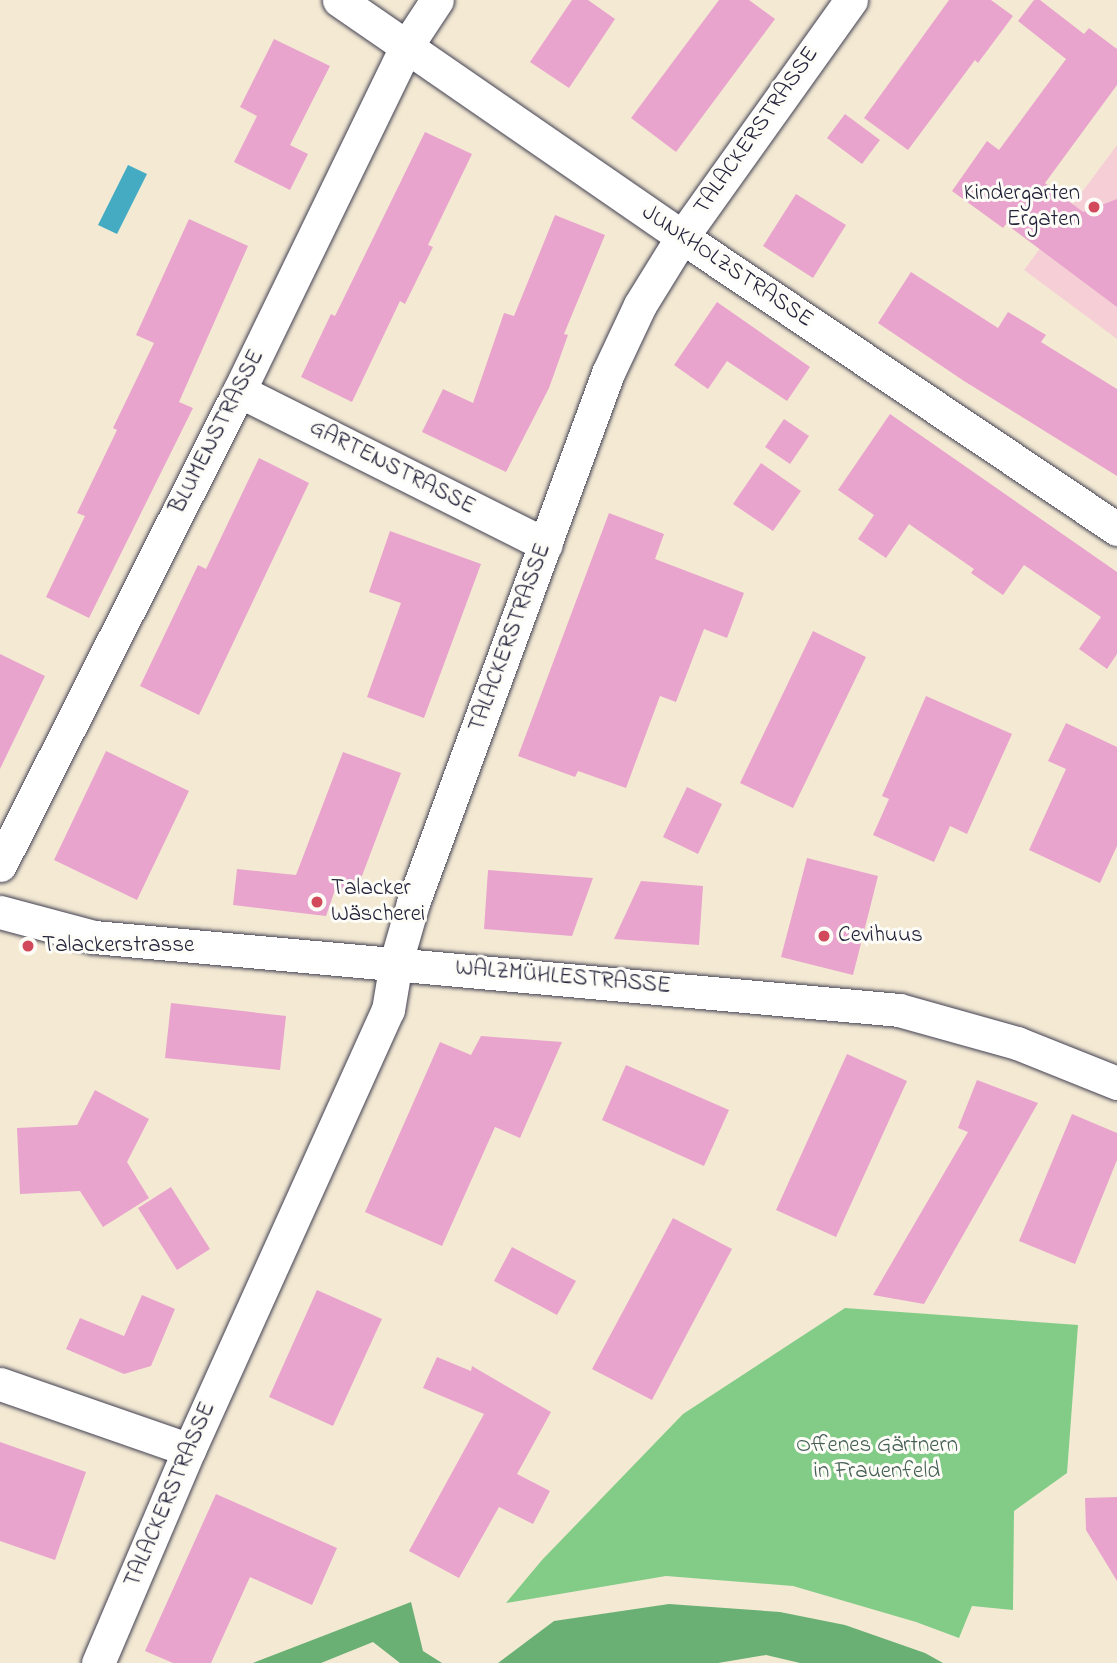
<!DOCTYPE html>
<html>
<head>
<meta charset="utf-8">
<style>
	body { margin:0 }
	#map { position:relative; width:1117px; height:1663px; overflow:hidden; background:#f4ead4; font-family:"Indie Flower",sans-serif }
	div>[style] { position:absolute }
	.built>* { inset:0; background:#f6cfd6 }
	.green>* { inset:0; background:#83cc88 }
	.forest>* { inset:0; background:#6ab074 }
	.water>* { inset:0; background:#44abc3 }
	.building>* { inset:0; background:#e8a4cc }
	.roads { filter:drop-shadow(0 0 2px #424052) drop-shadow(0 0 2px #424052) }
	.street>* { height:33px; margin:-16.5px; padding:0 16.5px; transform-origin:16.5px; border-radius:16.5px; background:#fff }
	.dots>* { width:19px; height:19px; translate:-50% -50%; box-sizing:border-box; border:4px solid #fdfcf7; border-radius:50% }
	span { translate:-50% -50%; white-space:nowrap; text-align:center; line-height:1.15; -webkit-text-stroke:6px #fdfcf7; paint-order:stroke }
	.street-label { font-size:23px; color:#22223b }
	.poi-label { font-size:23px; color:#22223b }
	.right { translate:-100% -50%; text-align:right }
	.left { translate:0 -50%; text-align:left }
	.park-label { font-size:23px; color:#445e56 }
</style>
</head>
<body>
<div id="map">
	<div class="built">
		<i style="clip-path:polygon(1117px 145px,1117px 339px,1024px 270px)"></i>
	</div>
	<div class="green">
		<i style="clip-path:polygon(845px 1308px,1078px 1325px,1067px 1473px,1014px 1511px,1013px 1610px,972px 1606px,959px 1638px,916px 1622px,793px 1586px,666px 1576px,506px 1603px,542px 1560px,683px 1414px)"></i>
	</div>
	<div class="forest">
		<i style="clip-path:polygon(411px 1602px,423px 1651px,442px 1663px,400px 1663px,373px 1642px,321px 1663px,253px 1663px)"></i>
		<i style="clip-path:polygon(669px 1604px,780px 1612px,845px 1625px,925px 1653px,943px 1663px,800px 1663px,766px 1655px,718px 1663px,498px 1663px,554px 1621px)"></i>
	</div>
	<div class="water">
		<i style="clip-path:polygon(128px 165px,147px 174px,117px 234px,98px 225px)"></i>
	</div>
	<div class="building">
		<i style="clip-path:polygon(572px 0,588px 0,615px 19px,569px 88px,530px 62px)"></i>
		<i style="clip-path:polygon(719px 0,749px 0,775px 19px,676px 152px,631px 118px)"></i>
		<i style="clip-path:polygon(949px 0,991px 0,1013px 16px,978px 63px,975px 60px,908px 150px,864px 118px)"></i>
		<i style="clip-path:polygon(1034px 0,1040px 0,1084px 34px,1089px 28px,1117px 49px,1117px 85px,1045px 183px,1083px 212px,1117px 199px,1117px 307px,1006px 224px,1003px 228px,952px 191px,987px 141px,999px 150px,1066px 59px,1018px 21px)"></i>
		<i style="clip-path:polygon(274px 39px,330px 66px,290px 145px,308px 154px,290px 190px,234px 162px,257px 116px,240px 107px)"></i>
		<i style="clip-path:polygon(845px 114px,880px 140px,862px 164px,827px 138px)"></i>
		<i style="clip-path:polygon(425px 132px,472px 154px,428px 245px,433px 247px,405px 304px,400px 301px,352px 402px,301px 377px,331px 314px,335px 316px)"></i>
		<i style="clip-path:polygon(796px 194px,846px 225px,813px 278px,763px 246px)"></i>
		<i style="clip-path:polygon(555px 215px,605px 235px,564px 334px,568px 335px,549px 388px,506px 472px,422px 432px,443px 389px,473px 403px,504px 313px,514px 316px)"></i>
		<i style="clip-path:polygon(189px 219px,248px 246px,179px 402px,193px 408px,89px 618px,46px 597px,85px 516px,77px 513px,117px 430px,113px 428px,154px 343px,136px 335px)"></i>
		<i style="clip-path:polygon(911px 272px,998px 328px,1008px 312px,1046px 335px,1041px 342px,1117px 389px,1117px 476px,964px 381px,878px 323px)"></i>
		<i style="clip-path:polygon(717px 302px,810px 367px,787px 401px,727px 361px,708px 389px,674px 365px)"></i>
		<i style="clip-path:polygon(890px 414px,1117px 572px,1117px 654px,1107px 669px,1079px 649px,1101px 617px,1024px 565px,1003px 595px,971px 573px,974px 569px,909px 524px,886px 558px,858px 539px,874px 515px,838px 490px)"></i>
		<i style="clip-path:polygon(784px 419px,809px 436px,790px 464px,765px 447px)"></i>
		<i style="clip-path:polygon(259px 458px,309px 483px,199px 715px,140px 686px,198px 565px,206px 569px)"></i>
		<i style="clip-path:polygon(761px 463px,801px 491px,773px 531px,733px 504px)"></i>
		<i style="clip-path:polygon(609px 513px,664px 534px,655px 559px,744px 593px,727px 638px,704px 629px,676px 702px,660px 696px,626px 788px,578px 771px,575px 777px,518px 756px)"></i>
		<i style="clip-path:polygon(390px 531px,481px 564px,424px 718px,367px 697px,401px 603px,369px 592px)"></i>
		<i style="clip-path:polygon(813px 631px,866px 657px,793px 808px,740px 783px)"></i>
		<i style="clip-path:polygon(0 654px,45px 676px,0 769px)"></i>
		<i style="clip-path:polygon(926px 696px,1012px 734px,967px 834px,950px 826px,934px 862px,873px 835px,889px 799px,882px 796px)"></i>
		<i style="clip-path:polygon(1066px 723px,1117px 747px,1117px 846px,1100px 883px,1029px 850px,1066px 769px,1048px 761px)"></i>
		<i style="clip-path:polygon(106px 751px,189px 791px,137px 900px,54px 860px)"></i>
		<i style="clip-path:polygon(343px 752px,401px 773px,354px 897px,335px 890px,326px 916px,233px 905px,237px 869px,296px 875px)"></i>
		<i style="clip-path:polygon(687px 787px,722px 804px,698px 854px,663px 837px)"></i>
		<i style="clip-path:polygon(807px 858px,878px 876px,853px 975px,781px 957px)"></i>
		<i style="clip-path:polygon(488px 870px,593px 878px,572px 936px,484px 929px)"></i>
		<i style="clip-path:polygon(641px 881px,703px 886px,699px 945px,614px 939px)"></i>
		<i style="clip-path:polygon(171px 1003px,286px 1016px,280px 1070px,165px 1058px)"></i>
		<i style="clip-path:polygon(481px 1036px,562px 1042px,520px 1138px,495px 1127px,442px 1246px,365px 1212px,440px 1042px,471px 1055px)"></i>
		<i style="clip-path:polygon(847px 1054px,907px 1081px,836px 1237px,776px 1210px)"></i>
		<i style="clip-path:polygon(626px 1065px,729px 1110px,704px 1166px,602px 1120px)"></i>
		<i style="clip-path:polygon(977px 1080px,1038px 1103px,924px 1304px,873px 1295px,968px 1132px,958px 1128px)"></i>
		<i style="clip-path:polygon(95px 1090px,149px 1119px,127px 1162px,149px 1198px,103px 1227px,80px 1191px,20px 1194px,17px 1128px,77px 1125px)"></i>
		<i style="clip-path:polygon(1072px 1114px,1117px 1133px,1117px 1160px,1075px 1264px,1019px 1241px)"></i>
		<i style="clip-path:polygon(171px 1187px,210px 1249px,177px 1270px,138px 1208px)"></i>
		<i style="clip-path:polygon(673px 1218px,732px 1249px,652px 1400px,592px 1369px)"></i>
		<i style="clip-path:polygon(512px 1247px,576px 1281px,557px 1315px,494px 1281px)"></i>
		<i style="clip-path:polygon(317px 1290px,382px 1319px,333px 1426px,269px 1397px)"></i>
		<i style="clip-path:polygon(142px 1295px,175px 1309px,151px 1366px,124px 1374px,66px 1349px,80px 1318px,124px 1336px)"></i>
		<i style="clip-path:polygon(437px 1357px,471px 1371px,472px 1366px,551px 1412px,517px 1474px,550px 1491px,533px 1524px,499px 1507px,459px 1578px,409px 1551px,484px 1414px,423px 1388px)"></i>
		<i style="clip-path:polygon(0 1442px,86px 1472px,55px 1560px,0 1541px)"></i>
		<i style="clip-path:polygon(216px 1494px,337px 1548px,312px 1605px,250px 1577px,211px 1663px,173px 1663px,145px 1651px)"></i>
		<i style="clip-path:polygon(1117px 1497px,1117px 1581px,1086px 1530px,1085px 1498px)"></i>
	</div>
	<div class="roads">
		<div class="street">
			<i style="left:339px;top:0;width:417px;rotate:34.6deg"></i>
			<i style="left:682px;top:237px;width:524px;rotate:33.87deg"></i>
			<i style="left:239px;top:391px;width:343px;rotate:26.6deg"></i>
			<i style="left:0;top:865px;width:531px;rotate:-63.24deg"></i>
			<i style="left:239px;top:391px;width:382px;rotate:-64.1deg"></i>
			<i style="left:406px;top:47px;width:56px;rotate:-56.6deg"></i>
			<i style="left:0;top:912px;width:97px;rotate:14.9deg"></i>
			<i style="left:94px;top:937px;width:808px;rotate:5.18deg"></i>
			<i style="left:899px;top:1010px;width:123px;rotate:15.6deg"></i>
			<i style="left:1017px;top:1043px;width:108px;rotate:21.8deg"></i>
			<i style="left:0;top:1384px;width:200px;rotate:19.2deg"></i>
			<i style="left:98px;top:1663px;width:232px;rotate:-66.9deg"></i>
			<i style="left:189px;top:1450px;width:483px;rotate:-65.7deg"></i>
			<i style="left:388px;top:1010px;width:49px;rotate:-80.5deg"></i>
			<i style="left:396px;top:962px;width:61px;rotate:-73.9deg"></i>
			<i style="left:413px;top:903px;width:565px;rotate:-69.8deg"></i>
			<i style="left:608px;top:373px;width:75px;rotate:-64.8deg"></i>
			<i style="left:640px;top:305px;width:80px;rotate:-58.3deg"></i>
			<i style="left:682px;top:237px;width:291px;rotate:-54.5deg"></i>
		</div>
	</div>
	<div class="dots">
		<i style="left:1094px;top:207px;background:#d1495b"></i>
		<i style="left:317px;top:902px;background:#d1495b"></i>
		<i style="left:824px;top:936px;background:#d1495b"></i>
		<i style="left:28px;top:946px;background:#d1495b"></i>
	</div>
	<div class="street-label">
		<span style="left:757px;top:131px;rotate:-55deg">TALACKERSTRASSE</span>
		<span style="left:727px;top:267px;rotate:34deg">JUNKHOLZSTRASSE</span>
		<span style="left:218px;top:432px;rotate:-63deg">BLUMENSTRASSE</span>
		<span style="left:392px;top:468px;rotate:27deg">GARTENSTRASSE</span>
		<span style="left:511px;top:638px;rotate:-70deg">TALACKERSTRASSE</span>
		<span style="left:563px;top:978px;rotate:5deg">WALZMÜHLESTRASSE</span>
		<span style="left:171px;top:1495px;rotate:-67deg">TALACKERSTRASSE</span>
	</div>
	<div class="poi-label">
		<span class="right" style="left:1080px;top:207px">Kindergarten<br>Ergaten</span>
		<span class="left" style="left:331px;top:902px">Talacker<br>Wäscherei</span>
		<span class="left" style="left:838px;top:936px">Cevihuus</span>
		<span class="left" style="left:42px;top:946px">Talackerstrasse</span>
	</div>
	<div class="park-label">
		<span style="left:877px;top:1459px">Offenes Gärtnern<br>in Frauenfeld</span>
	</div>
</div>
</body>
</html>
